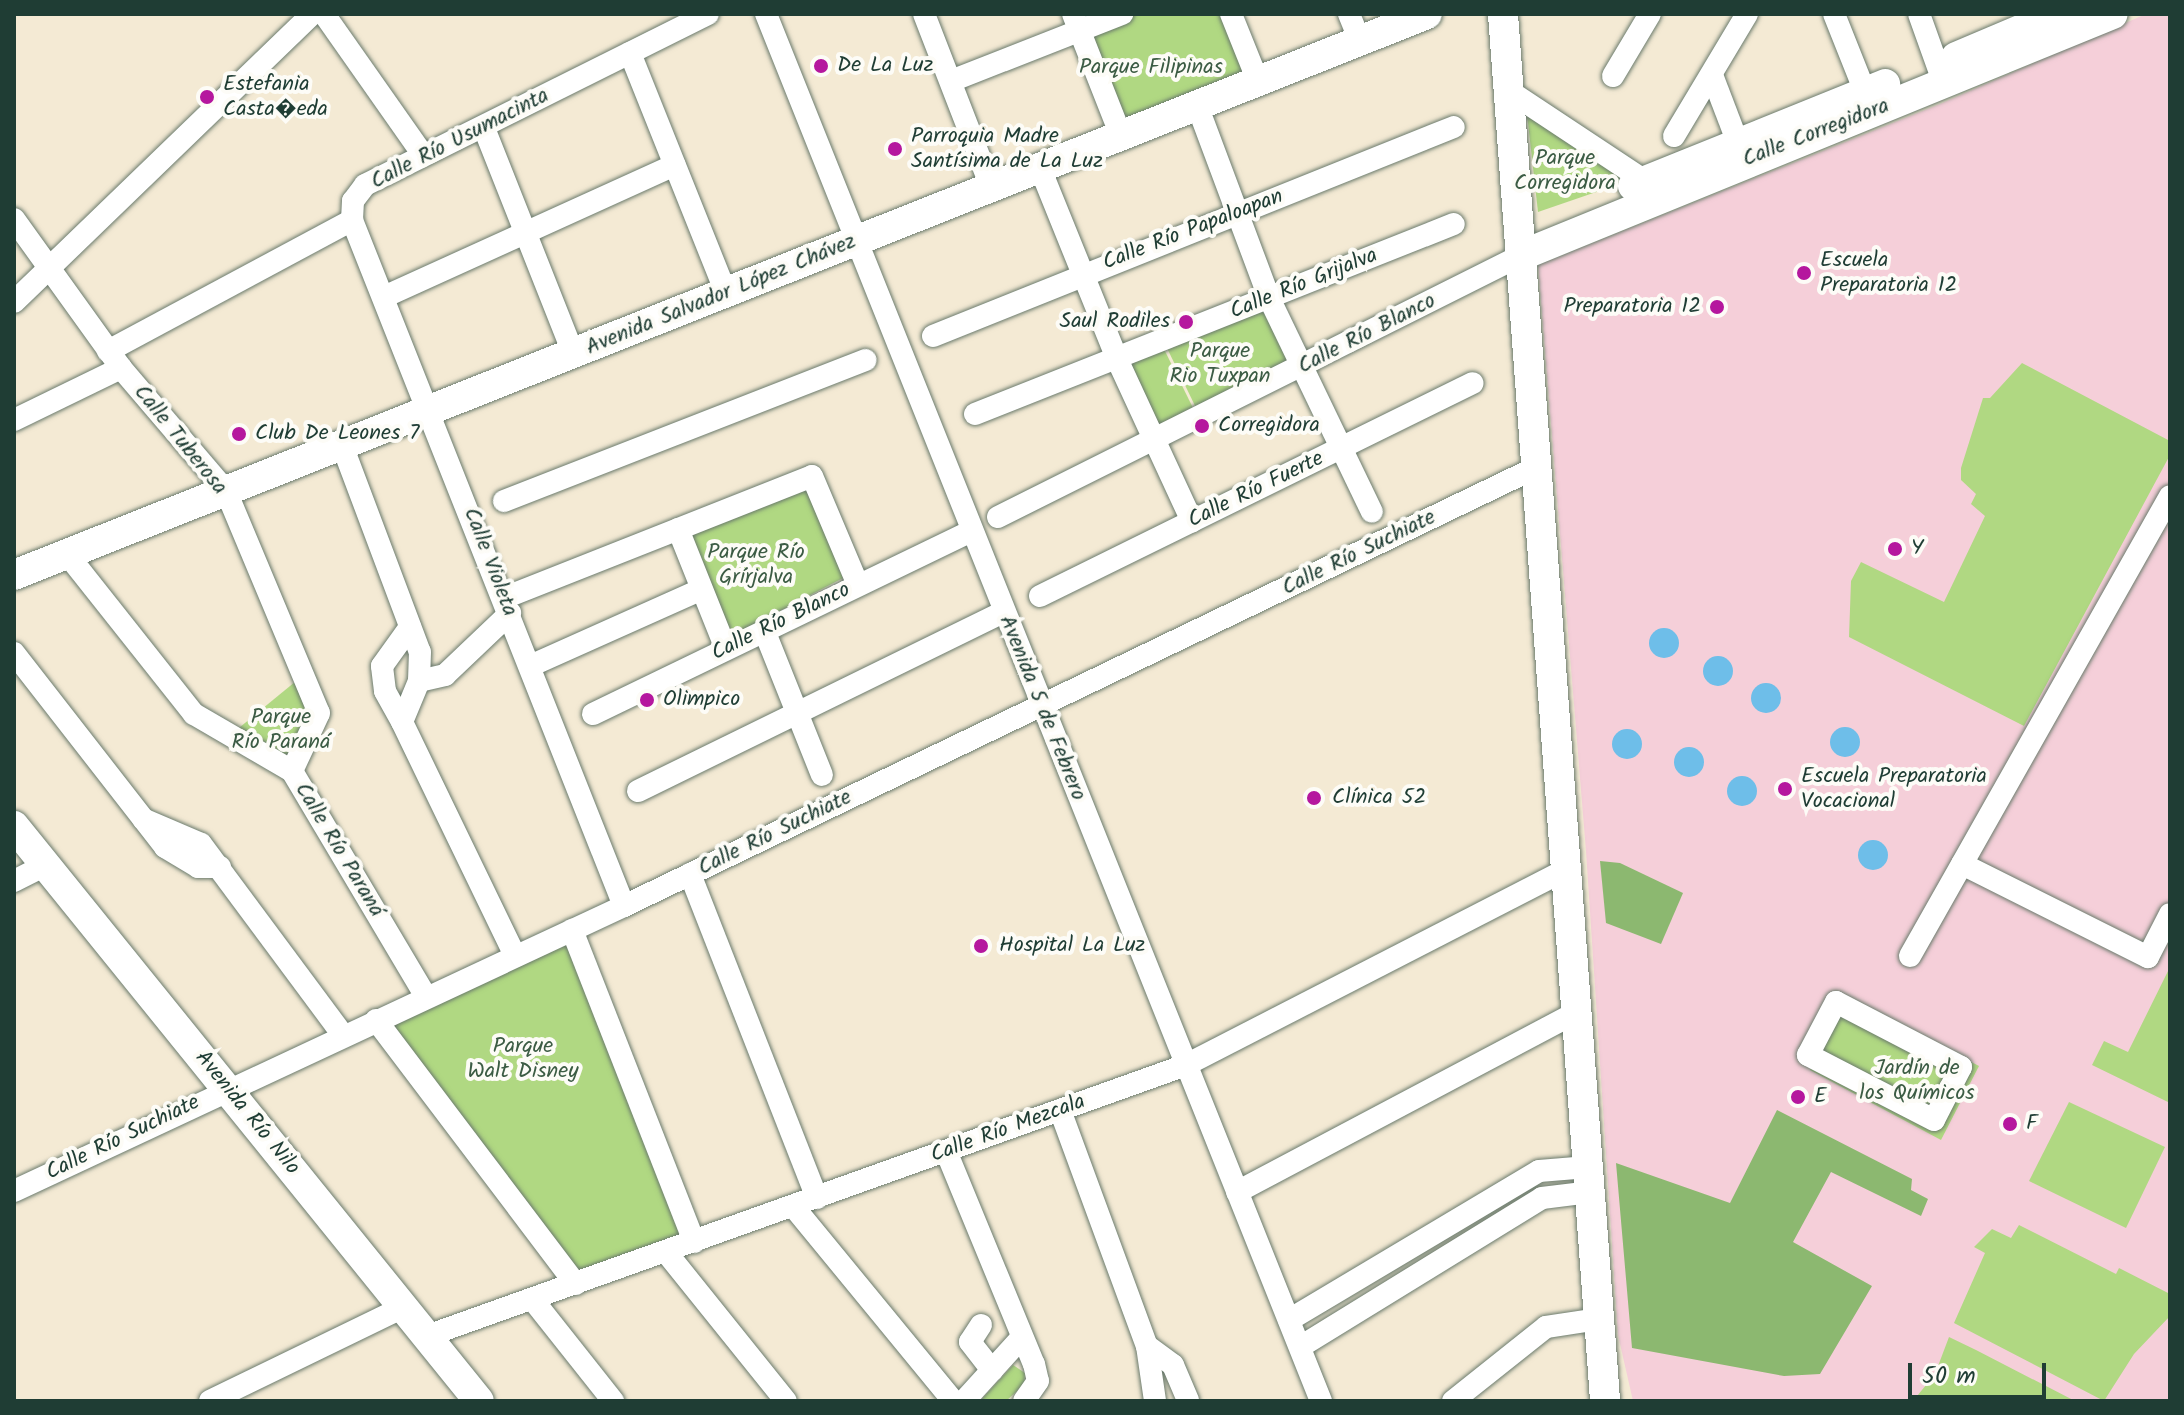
<!DOCTYPE html>
<html>
<head>
<meta charset="utf-8">
<style>
	body { margin:0 }
	#map { position:relative; width:2184px; height:1415px; overflow:hidden; background:#f4ead4; font-family:Kalam,sans-serif }
	div>[style] { position:absolute }
	.built>* { inset:0; background:#f5cfd9 }
	.green>* { inset:0; background:#b0d882 }
	.forest>* { inset:0; background:#8cb870 }
	.water>* { inset:0; background:#6ebee9 }
	.round { border-radius:50% }
	.roads { filter:drop-shadow(0 0 2px #6a7a6c) drop-shadow(0 0 2px #6a7a6c) }
	.street>* { height:22px; margin:-11px; padding:0 11px; transform-origin:11px; border-radius:11px; background:#fff }
	.secondary>* { height:30px; margin:-15px; padding:0 15px; transform-origin:15px; border-radius:15px; background:#fff }
	.dots>* { width:22px; height:22px; translate:-50% -50%; box-sizing:border-box; border:4px solid #fdfcf7; border-radius:50% }
	span { translate:-50% -50%; white-space:nowrap; text-align:center; line-height:1.15; -webkit-text-stroke:8px #fdfcf7; paint-order:stroke }
	.poi-label { font-size:22px; color:#1f3d34 }
	.left { translate:0 -50%; text-align:left }
	.right { translate:-100% -50%; text-align:right }
	.park-label { font-size:22px; color:#3c5c44 }
	.street-label { font-size:22px; color:#1f3d34 }
	.frame { position:absolute; inset:0; border:16px solid #1f3d34; pointer-events:none }
	.scale { position:absolute; left:1908px; top:1363px; width:138px; height:36px; box-sizing:border-box; border:4px solid #1f3d34; border-top:0; padding-left:10px; font-size:24px; line-height:28px; white-space:nowrap; color:#1f3d34; -webkit-text-stroke:6px #fdfcf7; paint-order:stroke }
</style>
</head>
<body>
<div id="map">
	<div class="built">
		<i style="clip-path:polygon(2146px 14px,2170px 14px,2170px 1401px,1633px 1401px,1618px 1335px,1586px 851px,1538px 265px,1940px 104px)"></i>
	</div>
	<div class="green">
		<i style="clip-path:polygon(1122px 14px,1231px 14px,1258px 81px,1121px 136px,1080px 31px)"></i>
		<i style="clip-path:polygon(1527px 114px,1634px 179px,1538px 212px)"></i>
		<i style="clip-path:polygon(1264px 306px,1296px 365px,1199px 414px,1166px 346px)"></i>
		<i style="clip-path:polygon(1163px 347px,1194px 410px,1153px 431px,1121px 362px)"></i>
		<i style="clip-path:polygon(2022px 363px,2170px 441px,2170px 455px,2024px 726px,1849px 637px,1851px 581px,1861px 562px,1944px 602px,1985px 516px,1971px 504px,1976px 494px,1961px 480px,1961px 468px,1983px 398px,1990px 398px)"></i>
		<i style="clip-path:polygon(808px 488px,843px 578px,726px 639px,685px 535px)"></i>
		<i style="clip-path:polygon(301px 677px,318px 714px,291px 769px,229px 736px)"></i>
		<i style="clip-path:polygon(572px 930px,694px 1242px,576px 1284px,376px 1020px)"></i>
		<i style="clip-path:polygon(2170px 967px,2170px 1103px,2092px 1065px,2104px 1041px,2128px 1052px)"></i>
		<i style="clip-path:polygon(1848px 997px,1979px 1066px,1941px 1140px,1810px 1070px)"></i>
		<i style="clip-path:polygon(2069px 1102px,2165px 1147px,2126px 1228px,2029px 1181px)"></i>
		<i style="clip-path:polygon(2019px 1225px,2116px 1274px,2119px 1268px,2170px 1294px,2170px 1316px,2134px 1354px,2104px 1401px,1954px 1323px,1985px 1253px,1974px 1247px,1992px 1229px,2011px 1238px)"></i>
		<i style="clip-path:polygon(1949px 1337px,1976px 1350px,2075px 1401px,1913px 1401px,1935px 1374px)"></i>
		<i style="clip-path:polygon(1013px 1365px,1025px 1373px,1024px 1385px,1006px 1401px,980px 1401px)"></i>
	</div>
	<div class="forest">
		<i style="clip-path:polygon(1600px 861px,1620px 863px,1683px 893px,1661px 944px,1606px 923px)"></i>
		<i style="clip-path:polygon(1777px 1110px,1912px 1179px,1911px 1190px,1928px 1199px,1921px 1216px,1831px 1172px,1793px 1242px,1872px 1286px,1820px 1374px,1784px 1376px,1632px 1348px,1616px 1163px,1730px 1203px)"></i>
	</div>
	<div class="water">
		<i class="round" style="left:1649px;top:628px;width:30px;height:30px"></i>
		<i class="round" style="left:1703px;top:656px;width:30px;height:30px"></i>
		<i class="round" style="left:1751px;top:683px;width:30px;height:30px"></i>
		<i class="round" style="left:1830px;top:727px;width:30px;height:30px"></i>
		<i class="round" style="left:1612px;top:729px;width:30px;height:30px"></i>
		<i class="round" style="left:1674px;top:747px;width:30px;height:30px"></i>
		<i class="round" style="left:1727px;top:776px;width:30px;height:30px"></i>
		<i class="round" style="left:1858px;top:840px;width:30px;height:30px"></i>
	</div>
	<div class="roads">
		<div class="street">
			<i style="left:324px;top:14px;width:172px;rotate:54.9deg"></i>
			<i style="left:766px;top:14px;width:1494px;rotate:68.19deg"></i>
			<i style="left:924px;top:14px;width:186px;rotate:68.8deg"></i>
			<i style="left:1073px;top:14px;width:131px;rotate:68.5deg"></i>
			<i style="left:1231px;top:14px;width:72px;rotate:68.1deg"></i>
			<i style="left:1349px;top:14px;width:29px;rotate:68deg"></i>
			<i style="left:1834px;top:14px;width:84px;rotate:68.3deg"></i>
			<i style="left:1919px;top:14px;width:74px;rotate:70.3deg"></i>
			<i style="left:630px;top:53px;width:258px;rotate:68.2deg"></i>
			<i style="left:1712px;top:75px;width:87px;rotate:69.1deg"></i>
			<i style="left:1613px;top:76px;width:72px;rotate:-59.2deg"></i>
			<i style="left:951px;top:81px;width:184px;rotate:-21.4deg"></i>
			<i style="left:1509px;top:91px;width:163px;rotate:33.5deg"></i>
			<i style="left:1645px;top:181px;width:12px;rotate:59deg"></i>
			<i style="left:1197px;top:105px;width:206px;rotate:69.5deg"></i>
			<i style="left:1269px;top:298px;width:237px;rotate:64.3deg"></i>
			<i style="left:484px;top:128px;width:242px;rotate:68.4deg"></i>
			<i style="left:1674px;top:136px;width:142px;rotate:-59.1deg"></i>
			<i style="left:1040px;top:168px;width:206px;rotate:68deg"></i>
			<i style="left:1117px;top:359px;width:179px;rotate:65.2deg"></i>
			<i style="left:14px;top:219px;width:183px;rotate:54.3deg"></i>
			<i style="left:121px;top:368px;width:162px;rotate:49.5deg"></i>
			<i style="left:226px;top:491px;width:241px;rotate:67.3deg"></i>
			<i style="left:319px;top:713px;width:64px;rotate:115deg"></i>
			<i style="left:386px;top:296px;width:317px;rotate:-24.4deg"></i>
			<i style="left:14px;top:302px;width:414px;rotate:-44deg"></i>
			<i style="left:933px;top:336px;width:561px;rotate:-21.86deg"></i>
			<i style="left:108px;top:351px;width:277px;rotate:-28.2deg"></i>
			<i style="left:975px;top:414px;width:515px;rotate:-21.64deg"></i>
			<i style="left:14px;top:420px;width:119px;rotate:-25.9deg"></i>
			<i style="left:342px;top:445px;width:221px;rotate:69.4deg"></i>
			<i style="left:420px;top:652px;width:29px;rotate:92deg"></i>
			<i style="left:419px;top:681px;width:44px;rotate:112.5deg"></i>
			<i style="left:402px;top:722px;width:260px;rotate:64.2deg"></i>
			<i style="left:504px;top:501px;width:388px;rotate:-21.3deg"></i>
			<i style="left:998px;top:517px;width:584px;rotate:-26.57deg"></i>
			<i style="left:678px;top:529px;width:129px;rotate:68.2deg"></i>
			<i style="left:67px;top:554px;width:204px;rotate:51.6deg"></i>
			<i style="left:194px;top:714px;width:113px;rotate:30.2deg"></i>
			<i style="left:292px;top:771px;width:263px;rotate:59.3deg"></i>
			<i style="left:1040px;top:596px;width:482px;rotate:-26.2deg"></i>
			<i style="left:504px;top:598px;width:331px;rotate:-21.6deg"></i>
			<i style="left:812px;top:476px;width:118px;rotate:67.1deg"></i>
			<i style="left:764px;top:630px;width:156px;rotate:68.2deg"></i>
			<i style="left:14px;top:653px;width:246px;rotate:52.1deg"></i>
			<i style="left:165px;top:847px;width:39px;rotate:31deg"></i>
			<i style="left:198px;top:867px;width:22px"></i>
			<i style="left:530px;top:666px;width:188px;rotate:-24.1deg"></i>
			<i style="left:419px;top:681px;width:27px;rotate:-13deg"></i>
			<i style="left:445px;top:675px;width:90px;rotate:-43.6deg"></i>
			<i style="left:593px;top:714px;width:420px;rotate:-25.8deg"></i>
			<i style="left:402px;top:722px;width:35px;rotate:-119deg"></i>
			<i style="left:385px;top:691px;width:25px;rotate:-97deg"></i>
			<i style="left:382px;top:666px;width:48px;rotate:-54.3deg"></i>
			<i style="left:638px;top:791px;width:407px;rotate:-26.1deg"></i>
			<i style="left:143px;top:819px;width:63px;rotate:23.3deg"></i>
			<i style="left:201px;top:844px;width:238px;rotate:53.4deg"></i>
			<i style="left:1962px;top:864px;width:208px;rotate:26.6deg"></i>
			<i style="left:2148px;top:957px;width:48px;rotate:-62.9deg"></i>
			<i style="left:690px;top:874px;width:348px;rotate:68.6deg"></i>
			<i style="left:14px;top:881px;width:35px;rotate:-27deg"></i>
			<i style="left:624px;top:906px;width:738px;rotate:-111.63deg"></i>
			<i style="left:352px;top:220px;width:19px;rotate:-87deg"></i>
			<i style="left:353px;top:201px;width:20px;rotate:-53deg"></i>
			<i style="left:365px;top:185px;width:383px;rotate:-26.5deg"></i>
			<i style="left:572px;top:930px;width:335px;rotate:68.6deg"></i>
			<i style="left:1910px;top:956px;width:528px;rotate:-60.52deg"></i>
			<i style="left:1836px;top:1002px;width:141px;rotate:27.5deg"></i>
			<i style="left:1961px;top:1067px;width:59px;rotate:117deg"></i>
			<i style="left:1934px;top:1120px;width:142px;rotate:-152.7deg"></i>
			<i style="left:1808px;top:1055px;width:60px;rotate:-62.2deg"></i>
			<i style="left:376px;top:1020px;width:331px;rotate:52.9deg"></i>
			<i style="left:1060px;top:1110px;width:252px;rotate:69.8deg"></i>
			<i style="left:1147px;top:1346px;width:56px;rotate:81.7deg"></i>
			<i style="left:946px;top:1151px;width:230px;rotate:67.6deg"></i>
			<i style="left:1034px;top:1364px;width:17px;rotate:77deg"></i>
			<i style="left:1038px;top:1381px;width:24px;rotate:125deg"></i>
			<i style="left:14px;top:1191px;width:673px;rotate:-25.04deg"></i>
			<i style="left:624px;top:906px;width:1009px;rotate:-25.68deg"></i>
			<i style="left:1237px;top:1192px;width:385px;rotate:-27.9deg"></i>
			<i style="left:793px;top:1206px;width:252px;rotate:50.6deg"></i>
			<i style="left:666px;top:1252px;width:191px;rotate:51.2deg"></i>
			<i style="left:533px;top:1300px;width:129px;rotate:51.6deg"></i>
			<i style="left:1289px;top:1320px;width:291px;rotate:-30.8deg"></i>
			<i style="left:1539px;top:1171px;width:49px;rotate:-4.7deg"></i>
			<i style="left:981px;top:1325px;width:20px;rotate:123deg"></i>
			<i style="left:970px;top:1342px;width:36px;rotate:52deg"></i>
			<i style="left:427px;top:1336px;width:806px;rotate:-19.65deg"></i>
			<i style="left:1186px;top:1065px;width:427px;rotate:-27.2deg"></i>
			<i style="left:1147px;top:1346px;width:32px;rotate:36deg"></i>
			<i style="left:1173px;top:1365px;width:39px;rotate:67deg"></i>
			<i style="left:1300px;top:1347px;width:284px;rotate:-31.6deg"></i>
			<i style="left:1542px;top:1198px;width:48px;rotate:-7.1deg"></i>
			<i style="left:210px;top:1401px;width:216px;rotate:-25.9deg"></i>
			<i style="left:964px;top:1401px;width:86px;rotate:-47.8deg"></i>
			<i style="left:1453px;top:1401px;width:119px;rotate:-38.5deg"></i>
			<i style="left:1546px;top:1327px;width:54px;rotate:-8.6deg"></i>
		</div>
		<div class="secondary">
			<i style="left:1503px;top:14px;width:1391px;rotate:85.79deg"></i>
			<i style="left:1956px;top:57px;width:111px;rotate:-22.9deg"></i>
			<i style="left:1633px;top:186px;width:272px;rotate:-22deg"></i>
			<i style="left:1520px;top:256px;width:640px;rotate:-22.2deg"></i>
			<i style="left:14px;top:575px;width:1520px;rotate:-21.65deg"></i>
			<i style="left:14px;top:826px;width:739px;rotate:51.04deg"></i>
		</div>
	</div>
	<div class="dots">
		<i style="left:821px;top:66px;background:#b5179e"></i>
		<i style="left:207px;top:97px;background:#b5179e"></i>
		<i style="left:895px;top:149px;background:#b5179e"></i>
		<i style="left:1804px;top:273px;background:#b5179e"></i>
		<i style="left:1717px;top:307px;background:#b5179e"></i>
		<i style="left:1186px;top:322px;background:#b5179e"></i>
		<i style="left:1202px;top:426px;background:#b5179e"></i>
		<i style="left:239px;top:434px;background:#b5179e"></i>
		<i style="left:1895px;top:549px;background:#b5179e"></i>
		<i style="left:647px;top:700px;background:#b5179e"></i>
		<i style="left:1785px;top:789px;background:#b5179e"></i>
		<i style="left:1314px;top:798px;background:#b5179e"></i>
		<i style="left:981px;top:946px;background:#b5179e"></i>
		<i style="left:1798px;top:1097px;background:#b5179e"></i>
		<i style="left:2010px;top:1124px;background:#b5179e"></i>
	</div>
	<div class="poi-label">
		<span class="left" style="left:837px;top:66px">De La Luz</span>
		<span class="left" style="left:223px;top:97px">Estefania<br>Casta�eda</span>
		<span class="left" style="left:911px;top:149px">Parroquia Madre<br>Santísima de La Luz</span>
		<span class="left" style="left:1820px;top:273px">Escuela<br>Preparatoria 12</span>
		<span class="right" style="left:1701px;top:307px">Preparatoria 12</span>
		<span class="right" style="left:1170px;top:322px">Saul Rodiles</span>
		<span class="left" style="left:1218px;top:426px">Corregidora</span>
		<span class="left" style="left:255px;top:434px">Club De Leones 7</span>
		<span class="left" style="left:1911px;top:549px">Y</span>
		<span class="left" style="left:663px;top:700px">Olimpico</span>
		<span class="left" style="left:1801px;top:789px">Escuela Preparatoria<br>Vocacional</span>
		<span class="left" style="left:1332px;top:798px">Clínica 52</span>
		<span class="left" style="left:999px;top:946px">Hospital La Luz</span>
		<span class="left" style="left:1814px;top:1097px">E</span>
		<span class="left" style="left:2026px;top:1124px">F</span>
	</div>
	<div class="park-label">
		<span style="left:1151px;top:68px">Parque Filipinas</span>
		<span style="left:1565px;top:171px">Parque<br>Corregidora</span>
		<span style="left:1220px;top:364px">Parque<br>Rio Tuxpan</span>
		<span style="left:756px;top:565px">Parque Río<br>Grírjalva</span>
		<span style="left:281px;top:730px">Parque<br>Río Paraná</span>
		<span style="left:523px;top:1059px">Parque<br>Walt Disney</span>
		<span style="left:1917px;top:1081px">Jardín de<br>los Químicos</span>
	</div>
	<div class="street-label">
		<span style="left:1816px;top:133px;rotate:-21deg">Calle Corregidora</span>
		<span style="left:460px;top:139px;rotate:-27deg">Calle Río Usumacinta</span>
		<span style="left:1193px;top:230px;rotate:-21deg">Calle Río Papaloapan</span>
		<span style="left:1304px;top:284px;rotate:-22deg">Calle Río Grijalva</span>
		<span style="left:721px;top:295px;rotate:-22deg">Avenida Salvador López Chávez</span>
		<span style="left:1367px;top:334px;rotate:-27deg">Calle Río Blanco</span>
		<span style="left:180px;top:440px;rotate:51deg">Calle Tuberosa</span>
		<span style="left:1256px;top:490px;rotate:-26deg">Calle Río Fuerte</span>
		<span style="left:1359px;top:553px;rotate:-26deg">Calle Río Suchiate</span>
		<span style="left:490px;top:562px;rotate:69deg">Calle Violeta</span>
		<span style="left:781px;top:622px;rotate:-26deg">Calle Río Blanco</span>
		<span style="left:1042px;top:708px;rotate:68deg">Avenida 5 de Febrero</span>
		<span style="left:775px;top:833px;rotate:-26deg">Calle Río Suchiate</span>
		<span style="left:339px;top:850px;rotate:59deg">Calle Río Paraná</span>
		<span style="left:247px;top:1113px;rotate:51deg">Avenida Río Nilo</span>
		<span style="left:1008px;top:1129px;rotate:-20deg">Calle Río Mezcala</span>
		<span style="left:123px;top:1138px;rotate:-26deg">Calle Río Suchiate</span>
	</div>
	<div class="frame"></div>
	<div class="scale">50 m</div>
</div>
</body>
</html>
